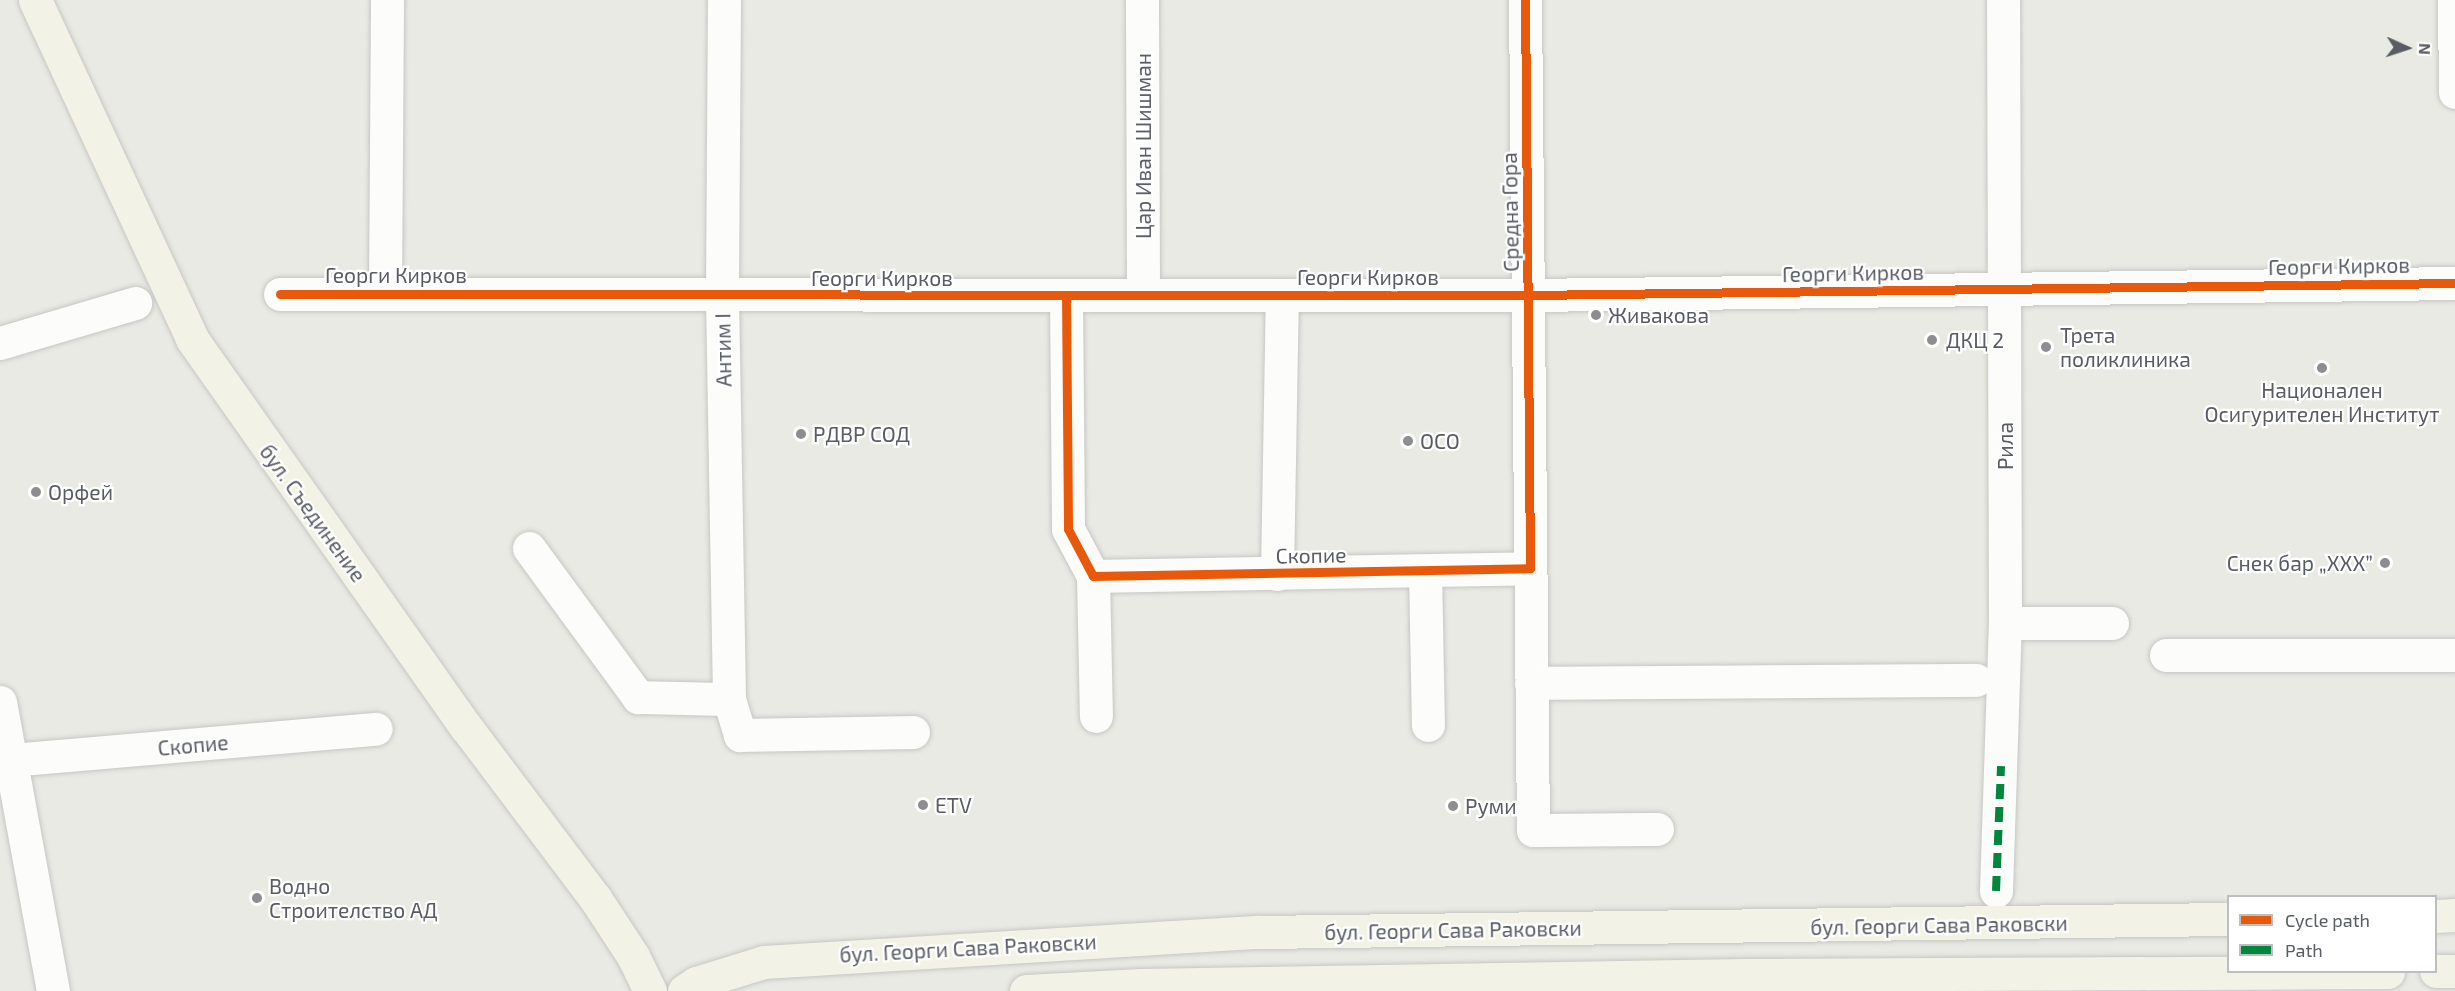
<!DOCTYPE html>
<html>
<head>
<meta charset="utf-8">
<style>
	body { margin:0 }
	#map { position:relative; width:2455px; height:991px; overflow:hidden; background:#eaeae4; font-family:"Exo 2",sans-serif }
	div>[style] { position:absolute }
	.roads { filter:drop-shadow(0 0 2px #c6c6c5) drop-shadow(0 0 2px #c6c6c5) }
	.minor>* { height:33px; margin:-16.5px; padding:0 16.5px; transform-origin:16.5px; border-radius:16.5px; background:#fcfcfb }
	.major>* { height:33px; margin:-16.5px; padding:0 16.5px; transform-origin:16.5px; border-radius:16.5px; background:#f2f2e6 }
	.quiet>* { height:8px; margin-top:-4px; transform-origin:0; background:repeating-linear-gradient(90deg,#00873e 0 15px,transparent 0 23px) }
	.cycleway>* { height:9px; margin:-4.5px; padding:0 4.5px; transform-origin:4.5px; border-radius:4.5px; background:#e8590c }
	.dots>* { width:16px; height:16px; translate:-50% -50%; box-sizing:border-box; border:3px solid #fff; border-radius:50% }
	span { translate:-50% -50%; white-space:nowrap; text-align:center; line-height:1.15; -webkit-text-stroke:4.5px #fff; paint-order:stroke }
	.street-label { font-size:21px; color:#595c63 }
	.poi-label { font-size:21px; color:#595c63 }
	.left { translate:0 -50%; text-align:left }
	.right { translate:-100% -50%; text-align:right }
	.legend { position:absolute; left:2227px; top:895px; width:210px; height:78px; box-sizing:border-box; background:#fff; border:2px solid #bdbec1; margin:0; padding:8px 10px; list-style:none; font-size:18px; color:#595c63 }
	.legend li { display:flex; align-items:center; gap:12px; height:30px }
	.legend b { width:30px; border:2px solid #bdbec1 }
	.north { position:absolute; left:2377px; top:18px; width:60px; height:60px; -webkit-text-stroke:4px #fff; paint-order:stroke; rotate:93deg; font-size:16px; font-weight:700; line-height:24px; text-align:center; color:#595c63 }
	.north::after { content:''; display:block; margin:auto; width:21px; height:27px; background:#595c63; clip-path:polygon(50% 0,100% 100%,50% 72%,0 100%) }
</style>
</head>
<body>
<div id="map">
	<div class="roads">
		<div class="minor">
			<i style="left:724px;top:0;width:297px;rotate:90.4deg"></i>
			<i style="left:722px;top:297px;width:402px;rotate:89deg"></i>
			<i style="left:729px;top:699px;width:38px;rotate:73deg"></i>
			<i style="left:740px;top:735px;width:173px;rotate:-1deg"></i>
			<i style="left:1142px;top:0;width:293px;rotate:89.8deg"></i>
			<i style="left:1525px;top:0;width:830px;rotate:89.45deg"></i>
			<i style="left:1533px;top:830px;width:124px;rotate:-0.5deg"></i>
			<i style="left:2454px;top:0;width:92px;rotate:89.4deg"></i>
			<i style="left:385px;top:292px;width:292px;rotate:-89.6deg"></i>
			<i style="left:280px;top:294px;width:1249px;rotate:0.05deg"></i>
			<i style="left:1529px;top:295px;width:926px;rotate:-0.74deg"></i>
			<i style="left:1066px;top:295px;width:234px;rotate:89.5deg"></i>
			<i style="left:1068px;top:529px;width:53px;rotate:62deg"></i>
			<i style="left:1093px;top:576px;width:140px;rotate:88.8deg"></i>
			<i style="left:0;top:343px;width:141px;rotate:-16.5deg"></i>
			<i style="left:529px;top:548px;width:185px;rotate:53.8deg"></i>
			<i style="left:638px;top:697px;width:91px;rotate:1.3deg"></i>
			<i style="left:1425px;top:571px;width:154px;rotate:88.9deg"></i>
			<i style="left:1277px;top:574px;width:279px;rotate:-89deg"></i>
			<i style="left:1093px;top:576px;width:437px;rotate:-1deg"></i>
			<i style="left:2005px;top:623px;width:107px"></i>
			<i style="left:2166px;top:655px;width:289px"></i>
			<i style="left:1531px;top:683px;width:445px;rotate:-0.4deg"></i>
			<i style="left:0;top:702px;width:294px;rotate:79.6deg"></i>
			<i style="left:11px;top:760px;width:366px;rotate:-4.9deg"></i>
			<i style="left:1996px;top:891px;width:268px;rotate:-88.1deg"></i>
			<i style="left:2005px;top:623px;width:623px;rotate:-90.18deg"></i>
		</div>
		<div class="major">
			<i style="left:35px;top:0;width:374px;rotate:65.1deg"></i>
			<i style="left:192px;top:339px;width:475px;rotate:54.8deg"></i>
			<i style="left:466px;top:727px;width:214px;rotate:53deg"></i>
			<i style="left:595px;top:898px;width:69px;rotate:56.8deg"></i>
			<i style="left:633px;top:956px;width:39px;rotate:64deg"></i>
			<i style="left:2436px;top:916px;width:19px;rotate:-3deg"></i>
			<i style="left:2436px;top:971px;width:19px"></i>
			<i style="left:684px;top:991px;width:14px;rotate:-34deg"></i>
			<i style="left:696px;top:983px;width:71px;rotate:-17.2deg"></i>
			<i style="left:764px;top:962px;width:496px;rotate:-3.5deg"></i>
			<i style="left:1259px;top:932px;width:969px;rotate:-0.77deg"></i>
			<i style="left:1026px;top:991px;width:115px;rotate:-3deg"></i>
			<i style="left:1141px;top:985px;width:606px;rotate:-0.95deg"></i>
			<i style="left:1747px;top:975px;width:641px;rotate:-0.27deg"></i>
		</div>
	</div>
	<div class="quiet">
		<i style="left:1996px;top:891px;width:125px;rotate:-87.7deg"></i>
	</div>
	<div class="cycleway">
		<i style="left:280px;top:294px;width:1249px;rotate:0.05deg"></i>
		<i style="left:1529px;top:295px;width:926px;rotate:-0.74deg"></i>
		<i style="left:1066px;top:295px;width:234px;rotate:89.5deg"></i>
		<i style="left:1068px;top:529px;width:53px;rotate:62deg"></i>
		<i style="left:1093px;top:576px;width:437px;rotate:-1deg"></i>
		<i style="left:1530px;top:568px;width:568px;rotate:-90.5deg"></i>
	</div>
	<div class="dots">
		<i style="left:1596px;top:315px;background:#8c8e90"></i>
		<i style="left:1932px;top:340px;background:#8c8e90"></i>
		<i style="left:2046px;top:347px;background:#8c8e90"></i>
		<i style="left:2322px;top:368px;background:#8c8e90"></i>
		<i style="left:801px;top:434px;background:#8c8e90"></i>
		<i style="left:1408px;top:441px;background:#8c8e90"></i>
		<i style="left:36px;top:492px;background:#8c8e90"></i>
		<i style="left:2385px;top:563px;background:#8c8e90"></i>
		<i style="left:923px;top:805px;background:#8c8e90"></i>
		<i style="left:1453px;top:806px;background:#8c8e90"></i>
		<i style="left:257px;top:898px;background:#8c8e90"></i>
	</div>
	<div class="street-label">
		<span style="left:1143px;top:146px;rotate:-90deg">Цар Иван Шишман</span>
		<span style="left:1510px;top:212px;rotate:-91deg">Средна Гора</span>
		<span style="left:2339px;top:266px;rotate:-1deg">Георги Кирков</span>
		<span style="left:1853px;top:273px;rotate:-1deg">Георги Кирков</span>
		<span style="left:396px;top:275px">Георги Кирков</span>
		<span style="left:1368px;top:277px">Георги Кирков</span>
		<span style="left:882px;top:278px">Георги Кирков</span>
		<span style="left:723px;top:350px;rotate:-91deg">Антим I</span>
		<span style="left:2005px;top:446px;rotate:-90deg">Рила</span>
		<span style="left:313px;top:513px;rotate:54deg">бул. Съединение</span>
		<span style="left:1311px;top:555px;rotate:-1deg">Скопие</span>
		<span style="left:193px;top:745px;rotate:-5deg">Скопие</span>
		<span style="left:1939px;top:925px;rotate:-1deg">бул. Георги Сава Раковски</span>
		<span style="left:1453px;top:930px;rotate:-1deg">бул. Георги Сава Раковски</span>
		<span style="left:968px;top:948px;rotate:-3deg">бул. Георги Сава Раковски</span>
	</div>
	<div class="poi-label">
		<span class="left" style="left:1608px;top:315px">Живакова</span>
		<span class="left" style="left:2060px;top:347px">Трета<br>поликлиника</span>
		<span class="left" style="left:1946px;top:340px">ДКЦ 2</span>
		<span style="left:2322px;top:402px">Национален<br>Осигурителен Институт</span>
		<span class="left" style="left:813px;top:434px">РДВР СОД</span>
		<span class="left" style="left:1420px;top:441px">ОСО</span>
		<span class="left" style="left:48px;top:492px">Орфей</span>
		<span class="right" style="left:2373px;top:563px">Снек бар „ХХХ”</span>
		<span class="left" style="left:935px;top:805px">ETV</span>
		<span class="left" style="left:1465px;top:806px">Руми</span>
		<span class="left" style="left:269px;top:898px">Водно<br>Строителство АД</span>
	</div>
	<ul class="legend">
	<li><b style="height:8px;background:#e8590c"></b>Cycle path</li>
	<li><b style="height:8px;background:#00873e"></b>Path</li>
	</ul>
	<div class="north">N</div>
</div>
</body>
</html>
